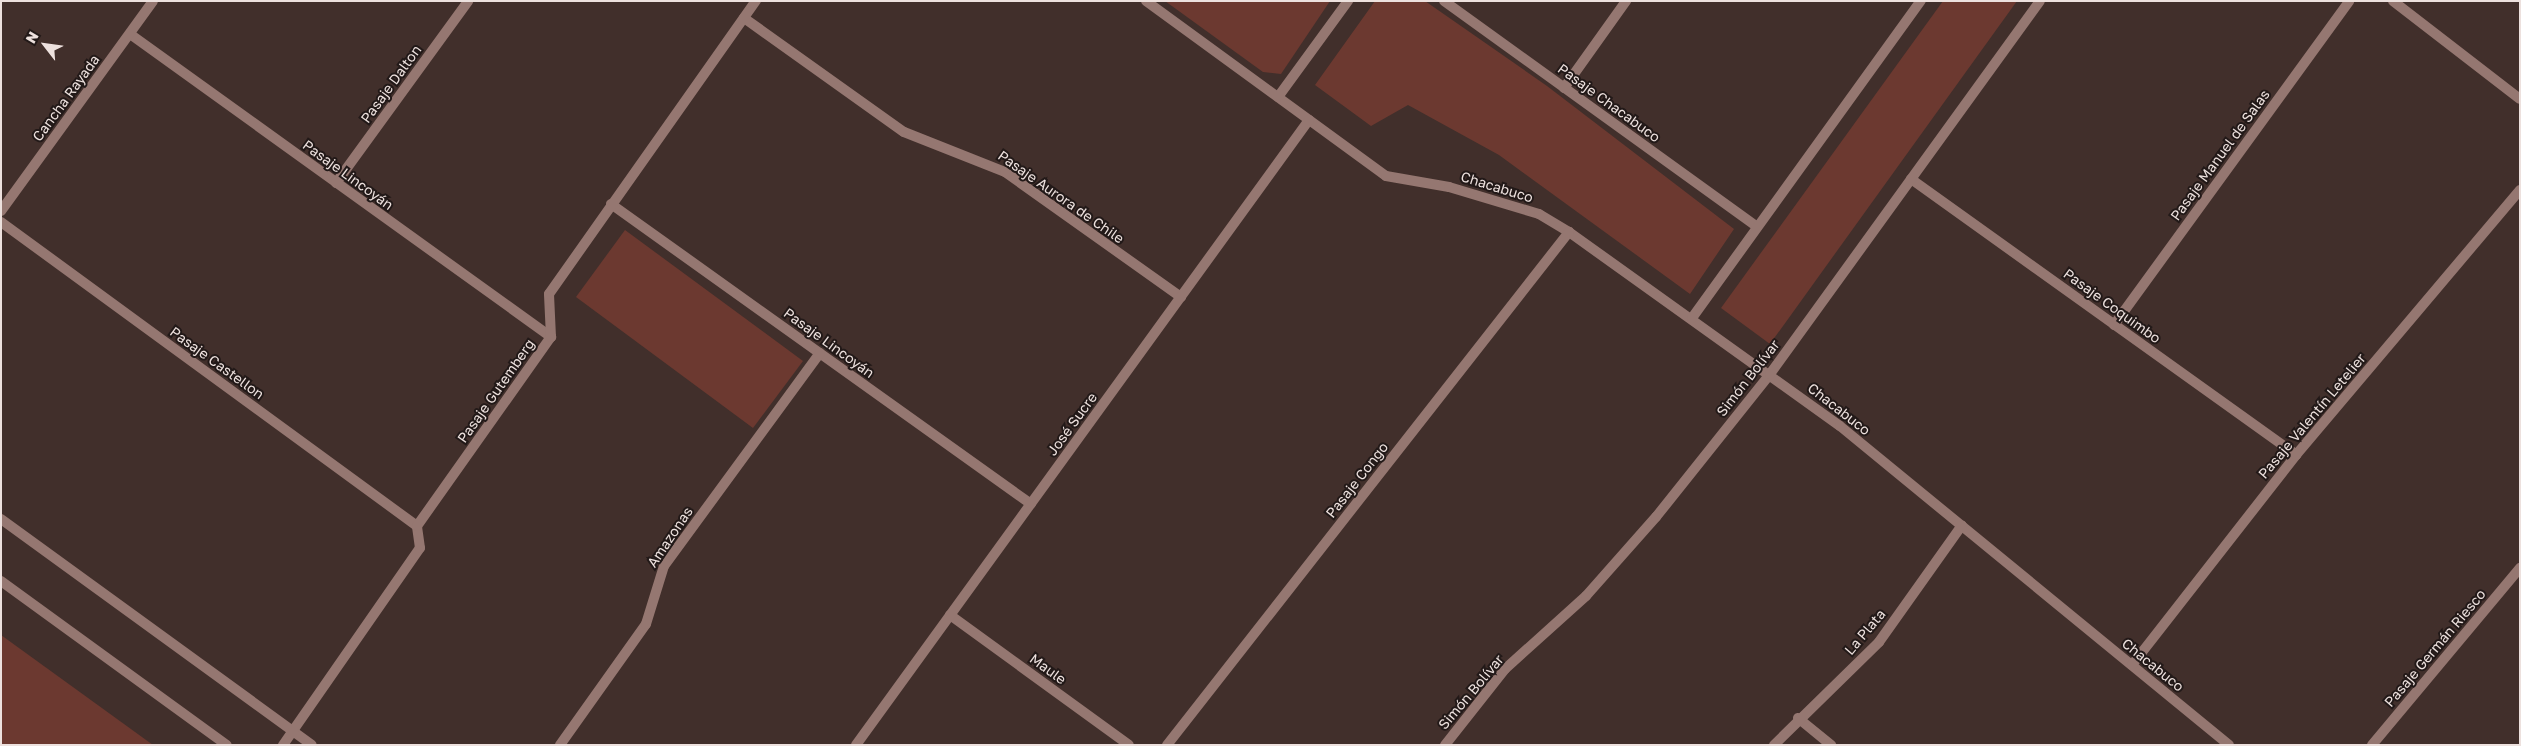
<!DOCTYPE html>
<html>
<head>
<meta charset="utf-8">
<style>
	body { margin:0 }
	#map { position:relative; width:2521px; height:746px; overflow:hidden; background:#412f2b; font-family:"Golos Text",sans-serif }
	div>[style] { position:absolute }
	.green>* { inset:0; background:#6c3930 }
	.minor>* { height:10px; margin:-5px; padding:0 5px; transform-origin:5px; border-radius:5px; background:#957771 }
	.tertiary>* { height:10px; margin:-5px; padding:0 5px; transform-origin:5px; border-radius:5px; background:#957771 }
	span { translate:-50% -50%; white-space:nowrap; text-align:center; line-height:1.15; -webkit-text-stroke:4px #221918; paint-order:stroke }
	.street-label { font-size:14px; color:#ede1de }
	.frame { position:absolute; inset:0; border:2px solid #ede1de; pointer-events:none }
	.north { position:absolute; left:20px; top:20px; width:50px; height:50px; -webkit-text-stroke:4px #221918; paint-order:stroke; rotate:300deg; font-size:14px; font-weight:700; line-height:20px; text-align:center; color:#ede1de }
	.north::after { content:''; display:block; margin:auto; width:18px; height:22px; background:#ede1de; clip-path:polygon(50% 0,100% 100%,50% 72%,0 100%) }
</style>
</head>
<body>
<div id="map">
	<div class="green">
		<i style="clip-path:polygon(1165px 1px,1330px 1px,1281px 74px,1263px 72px)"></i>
		<i style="clip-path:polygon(1375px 1px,1425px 1px,1547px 86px,1734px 229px,1690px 294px,1499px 155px,1408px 105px,1371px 126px,1315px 85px)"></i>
		<i style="clip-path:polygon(1943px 1px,2017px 1px,1770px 344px,1721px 308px)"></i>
		<i style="clip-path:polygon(625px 230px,803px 361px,753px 428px,576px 297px)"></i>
		<i style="clip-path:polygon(1px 635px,153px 745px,1px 745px)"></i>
	</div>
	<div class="minor">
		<i style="left:1146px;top:1px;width:297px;rotate:36.1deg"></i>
		<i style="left:1386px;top:176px;width:64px;rotate:9.9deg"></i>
		<i style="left:1449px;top:187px;width:94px;rotate:16.7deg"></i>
		<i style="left:1539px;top:214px;width:35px;rotate:31deg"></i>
		<i style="left:1569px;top:232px;width:333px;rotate:35.6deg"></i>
		<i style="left:1840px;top:426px;width:503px;rotate:39.35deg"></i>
		<i style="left:1444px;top:1px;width:386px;rotate:35.8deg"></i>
		<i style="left:2393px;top:1px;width:160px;rotate:37.7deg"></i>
		<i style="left:744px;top:18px;width:196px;rotate:35.5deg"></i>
		<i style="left:904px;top:132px;width:109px;rotate:21.6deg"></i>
		<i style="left:1005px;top:172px;width:216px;rotate:35.4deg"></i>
		<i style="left:130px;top:34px;width:519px;rotate:35.74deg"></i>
		<i style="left:1564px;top:88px;width:107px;rotate:-54.5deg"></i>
		<i style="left:1278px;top:97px;width:119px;rotate:-53.9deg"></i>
		<i style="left:1911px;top:179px;width:474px;rotate:35.6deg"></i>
		<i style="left:336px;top:183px;width:225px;rotate:-54deg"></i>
		<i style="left:611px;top:204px;width:516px;rotate:35.54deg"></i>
		<i style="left:1px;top:211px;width:259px;rotate:-54.1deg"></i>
		<i style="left:1px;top:222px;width:515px;rotate:36.16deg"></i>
		<i style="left:1692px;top:318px;width:391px;rotate:-54.2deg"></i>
		<i style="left:2114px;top:325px;width:400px;rotate:-54deg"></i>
		<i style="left:1px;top:519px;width:384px;rotate:36deg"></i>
		<i style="left:950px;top:615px;width:221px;rotate:36deg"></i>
		<i style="left:2132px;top:665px;width:266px;rotate:-52deg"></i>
		<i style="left:2296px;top:455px;width:347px;rotate:-49.8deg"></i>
		<i style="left:1798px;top:718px;width:43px;rotate:39.3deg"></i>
		<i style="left:283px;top:745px;width:240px;rotate:-55.2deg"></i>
		<i style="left:420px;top:548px;width:22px;rotate:-98deg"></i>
		<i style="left:417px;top:526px;width:232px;rotate:-54.7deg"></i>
		<i style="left:551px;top:337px;width:43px;rotate:-92.7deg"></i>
		<i style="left:549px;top:294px;width:359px;rotate:-54.8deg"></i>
		<i style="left:560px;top:745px;width:148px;rotate:-54.6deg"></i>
		<i style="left:646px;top:624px;width:61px;rotate:-72.8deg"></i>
		<i style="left:664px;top:566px;width:264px;rotate:-53.8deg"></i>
		<i style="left:856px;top:745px;width:772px;rotate:-54.07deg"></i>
		<i style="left:1167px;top:745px;width:652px;rotate:-51.92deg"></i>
		<i style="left:1445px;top:745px;width:97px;rotate:-51.7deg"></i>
		<i style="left:1505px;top:669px;width:109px;rotate:-42deg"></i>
		<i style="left:1586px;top:596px;width:106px;rotate:-48.5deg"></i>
		<i style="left:1656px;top:517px;width:183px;rotate:-51.4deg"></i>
		<i style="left:1770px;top:374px;width:460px;rotate:-54.1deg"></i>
		<i style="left:1774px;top:745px;width:147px;rotate:-44.4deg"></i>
		<i style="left:1879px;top:642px;width:143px;rotate:-54.6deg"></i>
		<i style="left:2372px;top:745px;width:231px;rotate:-50.1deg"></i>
	</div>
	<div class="tertiary">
		<i style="left:1px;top:581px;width:279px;rotate:36deg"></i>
	</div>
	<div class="street-label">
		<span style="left:391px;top:84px;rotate:-54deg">Pasaje Dalton</span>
		<span style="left:66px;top:98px;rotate:-54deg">Cancha Rayada</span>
		<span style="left:1609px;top:103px;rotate:36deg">Pasaje Chacabuco</span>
		<span style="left:2220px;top:155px;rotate:-54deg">Pasaje Manuel de Salas</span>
		<span style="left:348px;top:175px;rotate:36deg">Pasaje Lincoyán</span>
		<span style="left:1497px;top:187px;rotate:17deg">Chacabuco</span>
		<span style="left:1061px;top:197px;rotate:35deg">Pasaje Aurora de Chile</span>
		<span style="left:2112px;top:306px;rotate:36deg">Pasaje Coquimbo</span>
		<span style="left:829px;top:343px;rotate:36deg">Pasaje Lincoyán</span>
		<span style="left:217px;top:363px;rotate:36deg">Pasaje Castellon</span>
		<span style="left:1748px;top:378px;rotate:-52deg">Simón Bolívar</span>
		<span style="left:496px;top:391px;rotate:-55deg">Pasaje Gutemberg</span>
		<span style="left:1839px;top:409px;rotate:38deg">Chacabuco</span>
		<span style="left:2312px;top:416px;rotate:-50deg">Pasaje Valentín Letelier</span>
		<span style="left:1072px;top:424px;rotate:-54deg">José Sucre</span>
		<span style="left:1357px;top:480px;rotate:-52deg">Pasaje Congo</span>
		<span style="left:670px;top:537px;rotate:-56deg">Amazonas</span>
		<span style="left:1865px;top:632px;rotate:-50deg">La Plata</span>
		<span style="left:2435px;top:648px;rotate:-50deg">Pasaje Germán Riesco</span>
		<span style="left:2153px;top:665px;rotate:39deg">Chacabuco</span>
		<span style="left:1048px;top:669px;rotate:36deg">Maule</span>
		<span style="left:1471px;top:692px;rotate:-50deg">Simón Bolívar</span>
	</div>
	<div class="frame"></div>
	<div class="north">N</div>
</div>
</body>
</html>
